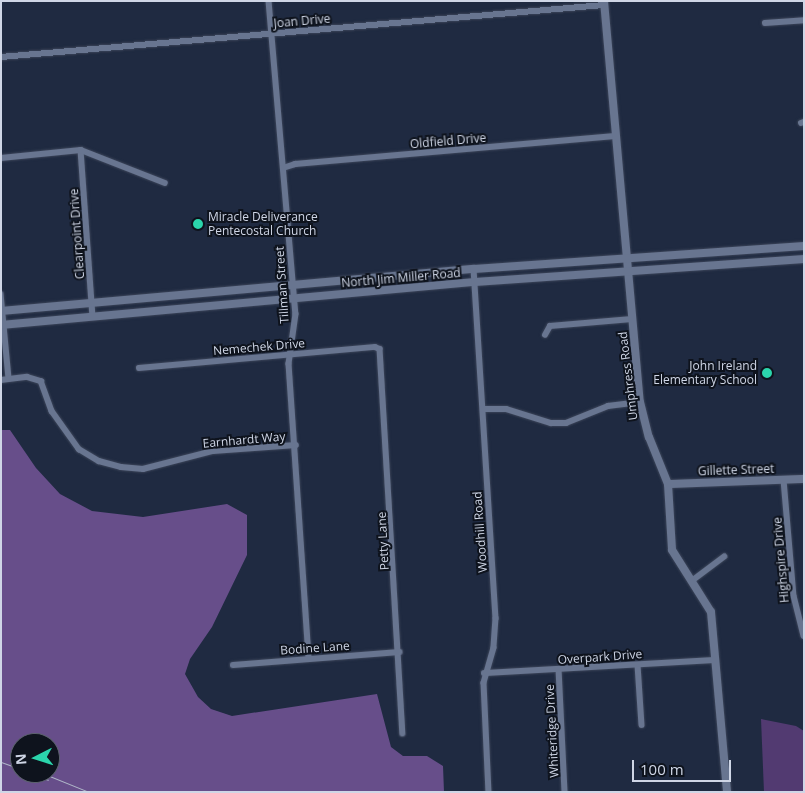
<!DOCTYPE html>
<html>
<head>
<meta charset="utf-8">
<style>
	body { margin:0 }
	#map { position:relative; width:805px; height:793px; overflow:hidden; background:#1f2a41; font-family:"Open Sans",sans-serif }
	div>[style] { position:absolute }
	.green>* { inset:0; background:#523a71 }
	.forest>* { inset:0; background:#674e8a }
	.roads { filter:drop-shadow(0 0 1px #3c4559) drop-shadow(0 0 1px #3c4559) }
	.street>* { height:5.5px; margin:-2.75px; padding:0 2.75px; transform-origin:2.75px; border-radius:2.75px; background:#687590 }
	.secondary>* { height:8px; margin:-4px; padding:0 4px; transform-origin:4px; border-radius:4px; background:#687590 }
	.tram>* { height:1px; margin:-0.5px; padding:0 0.5px; transform-origin:0.5px; border-radius:0.5px; background:#afb6c8 }
	.dots>* { width:14px; height:14px; translate:-50% -50%; box-sizing:border-box; border:2px solid #0e131d; border-radius:50% }
	span { translate:-50% -50%; white-space:nowrap; text-align:center; line-height:1.15; -webkit-text-stroke:4px #0e131d; paint-order:stroke }
	.street-label { font-size:12px; color:#cfd6e6 }
	.poi-label { font-size:12px; color:#cfd6e6 }
	.left { translate:0 -50%; text-align:left }
	.right { translate:-100% -50%; text-align:right }
	.frame { position:absolute; inset:0; border:2px solid #cfd6e6; pointer-events:none }
	.north { position:absolute; left:10px; top:733px; width:50px; height:50px; box-sizing:border-box; background:#0e131d; border:1px solid #5b616d; border-radius:50%; rotate:265deg; font-size:14px; font-weight:700; line-height:20px; text-align:center; color:#cfd6e6 }
	.north::after { content:''; display:block; margin:auto; width:18px; height:22px; background:#2bd5ac; clip-path:polygon(50% 0,100% 100%,50% 72%,0 100%) }
	.scale { position:absolute; left:632px; top:760px; width:99px; height:22px; box-sizing:border-box; border:2px solid #cfd6e6; border-top:0; padding-left:6px; font-size:15px; line-height:18px; white-space:nowrap; color:#cfd6e6; -webkit-text-stroke:4px #0e131d; paint-order:stroke }
</style>
</head>
<body>
<div id="map">
	<div class="green">
		<i style="clip-path:polygon(761px 719px,796px 726px,804px 731px,804px 792px,764px 792px)"></i>
	</div>
	<div class="forest">
		<i style="clip-path:polygon(evenodd,1px 430px,10px 430px,36px 468px,60px 494px,92px 511px,143px 517px,227px 504px,247px 515px,247px 555px,212px 627px,190px 659px,185px 674px,198px 697px,211px 709px,232px 716px,377px 694px,391px 747px,403px 756px,427px 756px,443px 766px,444px 792px,1px 792px,1px 430px,20px 743px,50px 743px,50px 773px,20px 773px,20px 743px)"></i>
	</div>
	<div class="roads">
		<div class="street">
			<i style="left:269px;top:1px;width:314px;rotate:85.1deg"></i>
			<i style="left:296px;top:314px;width:50px;rotate:98deg"></i>
			<i style="left:289px;top:364px;width:294px;rotate:86.1deg"></i>
			<i style="left:765px;top:23px;width:39px;rotate:-4deg"></i>
			<i style="left:1px;top:57px;width:605px;rotate:-4.93deg"></i>
			<i style="left:801px;top:123px;width:3px;rotate:-18deg"></i>
			<i style="left:81px;top:150px;width:167px;rotate:85.9deg"></i>
			<i style="left:1px;top:158px;width:80px;rotate:-5.7deg"></i>
			<i style="left:81px;top:150px;width:90px;rotate:21.4deg"></i>
			<i style="left:283px;top:168px;width:13px;rotate:-18deg"></i>
			<i style="left:295px;top:164px;width:321px;rotate:-5deg"></i>
			<i style="left:474px;top:269px;width:350px;rotate:86.4deg"></i>
			<i style="left:496px;top:618px;width:30px;rotate:94deg"></i>
			<i style="left:494px;top:648px;width:36px;rotate:106deg"></i>
			<i style="left:484px;top:683px;width:109px;rotate:87.4deg"></i>
			<i style="left:1px;top:294px;width:85px;rotate:84.6deg"></i>
			<i style="left:545px;top:335px;width:10px;rotate:-61deg"></i>
			<i style="left:550px;top:326px;width:82px;rotate:-4.9deg"></i>
			<i style="left:139px;top:368px;width:237px;rotate:-5.1deg"></i>
			<i style="left:375px;top:347px;width:5px;rotate:22deg"></i>
			<i style="left:380px;top:349px;width:385px;rotate:86.6deg"></i>
			<i style="left:1px;top:380px;width:26px;rotate:-7deg"></i>
			<i style="left:27px;top:377px;width:15px;rotate:16deg"></i>
			<i style="left:41px;top:381px;width:32px;rotate:70deg"></i>
			<i style="left:52px;top:411px;width:47px;rotate:54.6deg"></i>
			<i style="left:79px;top:449px;width:23px;rotate:31deg"></i>
			<i style="left:99px;top:461px;width:23px;rotate:15deg"></i>
			<i style="left:121px;top:467px;width:22px;rotate:5deg"></i>
			<i style="left:143px;top:469px;width:72px;rotate:-14.4deg"></i>
			<i style="left:213px;top:451px;width:83px;rotate:-4.1deg"></i>
			<i style="left:483px;top:409px;width:23px"></i>
			<i style="left:506px;top:409px;width:47px;rotate:17.3deg"></i>
			<i style="left:551px;top:423px;width:15px"></i>
			<i style="left:566px;top:423px;width:45px;rotate:-22deg"></i>
			<i style="left:608px;top:406px;width:32px;rotate:-7deg"></i>
			<i style="left:784px;top:480px;width:116px;rotate:85.1deg"></i>
			<i style="left:794px;top:596px;width:41px;rotate:76deg"></i>
			<i style="left:693px;top:580px;width:39px;rotate:-37deg"></i>
			<i style="left:233px;top:665px;width:167px;rotate:-4.5deg"></i>
			<i style="left:638px;top:665px;width:60px;rotate:86.2deg"></i>
			<i style="left:559px;top:669px;width:123px;rotate:87.2deg"></i>
			<i style="left:484px;top:673px;width:232px;rotate:-3.2deg"></i>
		</div>
		<div class="secondary">
			<i style="left:604px;top:1px;width:403px;rotate:84.9deg"></i>
			<i style="left:640px;top:402px;width:36px;rotate:76deg"></i>
			<i style="left:649px;top:437px;width:51px;rotate:68deg"></i>
			<i style="left:668px;top:484px;width:66px;rotate:86.5deg"></i>
			<i style="left:672px;top:550px;width:73px;rotate:57.8deg"></i>
			<i style="left:711px;top:612px;width:181px;rotate:84.9deg"></i>
			<i style="left:1px;top:311px;width:475px;rotate:-5.1deg"></i>
			<i style="left:474px;top:269px;width:331px;rotate:-4deg"></i>
			<i style="left:1px;top:325px;width:476px;rotate:-5.2deg"></i>
			<i style="left:475px;top:282px;width:330px;rotate:-4deg"></i>
			<i style="left:668px;top:484px;width:136px;rotate:-2.1deg"></i>
		</div>
	</div>
	<div class="tram">
		<i style="left:1px;top:762px;width:20px;rotate:20deg"></i>
		<i style="left:29px;top:773px;width:20px;rotate:20deg"></i>
		<i style="left:42px;top:773px;width:51px;rotate:22deg"></i>
	</div>
	<div class="dots">
		<i style="left:198px;top:224px;background:#2bd5ac"></i>
		<i style="left:767px;top:373px;background:#2bd5ac"></i>
	</div>
	<div class="street-label">
		<span style="left:302px;top:21px;rotate:-5deg">Joan Drive</span>
		<span style="left:448px;top:141px;rotate:-5deg">Oldfield Drive</span>
		<span style="left:77px;top:234px;rotate:-94deg">Clearpoint Drive</span>
		<span style="left:401px;top:278px;rotate:-5deg">North Jim Miller Road</span>
		<span style="left:282px;top:285px;rotate:-94deg">Tillman Street</span>
		<span style="left:259px;top:347px;rotate:-5deg">Nemechek Drive</span>
		<span style="left:628px;top:376px;rotate:-97deg">Umphress Road</span>
		<span style="left:244px;top:440px;rotate:-5deg">Earnhardt Way</span>
		<span style="left:736px;top:470px;rotate:-2deg">Gillette Street</span>
		<span style="left:480px;top:532px;rotate:-94deg">Woodhill Road</span>
		<span style="left:383px;top:541px;rotate:-93deg">Petty Lane</span>
		<span style="left:781px;top:560px;rotate:-95deg">Highspire Drive</span>
		<span style="left:315px;top:648px;rotate:-4deg">Bodine Lane</span>
		<span style="left:600px;top:657px;rotate:-4deg">Overpark Drive</span>
		<span style="left:552px;top:731px;rotate:-93deg">Whiteridge Drive</span>
	</div>
	<div class="poi-label">
		<span class="left" style="left:208px;top:224px">Miracle Deliverance<br>Pentecostal Church</span>
		<span class="right" style="left:757px;top:373px">John Ireland<br>Elementary School</span>
	</div>
	<div class="frame"></div>
	<div class="north">N</div>
	<div class="scale">100 m</div>
</div>
</body>
</html>
